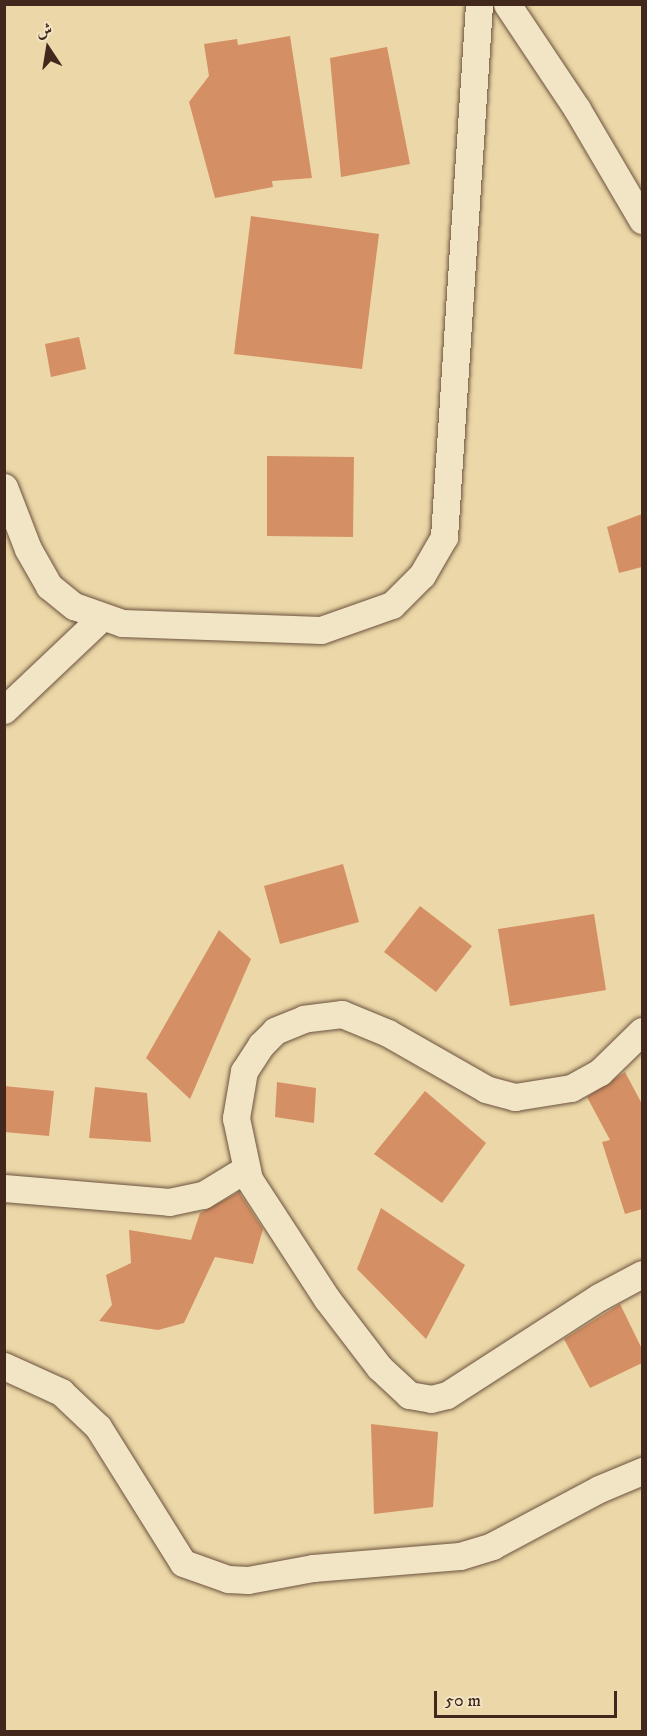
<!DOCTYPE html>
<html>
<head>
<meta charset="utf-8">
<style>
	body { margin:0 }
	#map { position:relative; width:647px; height:1736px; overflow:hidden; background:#ebd7a7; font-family:"IM FELL DW Pica",Amiri,serif }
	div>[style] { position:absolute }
	.building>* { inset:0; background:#d58f64 }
	.roads { filter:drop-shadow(0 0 2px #6c533f) drop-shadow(0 0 2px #6c533f) }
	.minor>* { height:27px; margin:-13.5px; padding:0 13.5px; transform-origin:13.5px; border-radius:13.5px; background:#f2e5c6 }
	span { translate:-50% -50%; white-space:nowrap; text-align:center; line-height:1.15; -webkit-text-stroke:4.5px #f2e5c6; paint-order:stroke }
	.frame { position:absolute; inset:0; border:6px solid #41271c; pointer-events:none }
	.north { position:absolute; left:18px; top:18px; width:60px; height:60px; -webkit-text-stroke:4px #f2e5c6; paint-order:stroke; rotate:348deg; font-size:16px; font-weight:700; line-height:24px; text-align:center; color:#41271c }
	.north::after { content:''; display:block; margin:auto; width:21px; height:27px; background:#41271c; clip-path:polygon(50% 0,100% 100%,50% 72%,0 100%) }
	.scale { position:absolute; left:434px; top:1691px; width:183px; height:27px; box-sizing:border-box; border:3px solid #41271c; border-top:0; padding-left:8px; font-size:18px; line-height:21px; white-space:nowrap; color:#41271c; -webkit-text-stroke:4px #f2e5c6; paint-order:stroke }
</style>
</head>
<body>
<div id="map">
	<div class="building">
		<i style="clip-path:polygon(290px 36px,312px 178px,272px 181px,273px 187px,215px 198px,189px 102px,209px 76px,204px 44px,237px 39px,238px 45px)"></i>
		<i style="clip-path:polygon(387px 47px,410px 164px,341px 177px,330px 58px)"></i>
		<i style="clip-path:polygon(251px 216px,379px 234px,362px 369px,234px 354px)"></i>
		<i style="clip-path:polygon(79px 337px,86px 369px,51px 377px,45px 344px)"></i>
		<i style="clip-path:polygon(267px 456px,354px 457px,353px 537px,267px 536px)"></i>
		<i style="clip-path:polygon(642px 514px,642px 567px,619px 573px,607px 527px)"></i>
		<i style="clip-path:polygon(343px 864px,359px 922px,280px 944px,264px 886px)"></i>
		<i style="clip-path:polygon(420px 906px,472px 946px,436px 992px,384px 952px)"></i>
		<i style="clip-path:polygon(594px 914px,606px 990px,510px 1006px,498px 929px)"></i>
		<i style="clip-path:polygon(219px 930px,251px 959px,190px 1099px,146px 1058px)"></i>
		<i style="clip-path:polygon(625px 1072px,642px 1104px,642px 1209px,625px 1214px,602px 1142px,610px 1140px,587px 1097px)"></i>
		<i style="clip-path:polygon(277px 1082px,316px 1088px,314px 1123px,275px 1117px)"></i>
		<i style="clip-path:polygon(4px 1086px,54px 1091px,49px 1136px,4px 1132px)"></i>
		<i style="clip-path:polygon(95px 1087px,147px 1093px,151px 1142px,89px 1138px)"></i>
		<i style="clip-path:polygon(425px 1091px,486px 1143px,442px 1203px,374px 1154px)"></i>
		<i style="clip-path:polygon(239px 1192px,263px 1229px,253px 1264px,215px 1257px,184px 1323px,158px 1330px,99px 1321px,112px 1305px,106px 1275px,131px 1263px,129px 1230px,191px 1240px,200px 1213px)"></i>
		<i style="clip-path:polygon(381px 1208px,465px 1265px,426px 1339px,357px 1269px)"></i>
		<i style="clip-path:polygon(620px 1304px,642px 1349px,642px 1363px,590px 1388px,564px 1339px)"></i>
		<i style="clip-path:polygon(371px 1424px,438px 1432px,433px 1507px,374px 1514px)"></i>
	</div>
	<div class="roads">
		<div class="minor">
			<i style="left:507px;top:4px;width:126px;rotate:56.3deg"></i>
			<i style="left:577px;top:109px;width:129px;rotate:59.6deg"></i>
			<i style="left:4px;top:487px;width:66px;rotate:68.8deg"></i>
			<i style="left:28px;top:549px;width:43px;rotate:60.4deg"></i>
			<i style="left:49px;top:586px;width:32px;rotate:39deg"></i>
			<i style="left:74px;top:606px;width:51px;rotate:19.5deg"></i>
			<i style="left:122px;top:623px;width:199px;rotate:2deg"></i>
			<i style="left:321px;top:630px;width:75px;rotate:-19.4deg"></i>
			<i style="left:392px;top:605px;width:42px;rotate:-45deg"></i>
			<i style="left:422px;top:575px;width:44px;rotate:-59.9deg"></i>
			<i style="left:444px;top:537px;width:534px;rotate:-86.24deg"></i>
			<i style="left:4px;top:710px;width:134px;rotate:-43.5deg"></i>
			<i style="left:642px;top:1031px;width:59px;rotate:135.7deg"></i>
			<i style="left:600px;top:1072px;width:33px;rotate:151deg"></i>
			<i style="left:571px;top:1088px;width:57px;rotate:170.9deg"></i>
			<i style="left:515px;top:1097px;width:30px;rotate:-165deg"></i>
			<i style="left:486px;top:1089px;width:113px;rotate:-150.3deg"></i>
			<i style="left:388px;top:1033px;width:50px;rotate:-157.6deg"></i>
			<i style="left:342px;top:1014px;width:38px;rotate:173deg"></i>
			<i style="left:304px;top:1019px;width:31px;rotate:158deg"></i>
			<i style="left:275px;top:1031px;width:20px;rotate:135deg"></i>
			<i style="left:261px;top:1045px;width:31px;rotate:123deg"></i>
			<i style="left:244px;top:1071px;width:48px;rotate:99.7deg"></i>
			<i style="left:236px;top:1118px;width:62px;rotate:78deg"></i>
			<i style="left:249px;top:1179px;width:143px;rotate:57deg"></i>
			<i style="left:327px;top:1299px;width:86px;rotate:52.6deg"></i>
			<i style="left:379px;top:1367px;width:41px;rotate:43deg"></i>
			<i style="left:409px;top:1395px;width:22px;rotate:10deg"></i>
			<i style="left:431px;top:1399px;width:16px;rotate:-14deg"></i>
			<i style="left:447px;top:1395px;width:181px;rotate:-32.8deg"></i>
			<i style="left:599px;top:1297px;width:49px;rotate:-28.1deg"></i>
			<i style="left:4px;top:1188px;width:166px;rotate:4.8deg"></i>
			<i style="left:169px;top:1202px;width:35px;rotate:-12deg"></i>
			<i style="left:203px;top:1195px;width:48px;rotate:-31.4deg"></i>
			<i style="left:4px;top:1366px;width:63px;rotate:24.5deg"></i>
			<i style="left:61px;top:1392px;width:51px;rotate:43.4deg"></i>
			<i style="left:98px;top:1427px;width:160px;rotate:58deg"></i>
			<i style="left:183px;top:1563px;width:48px;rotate:19.6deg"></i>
			<i style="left:228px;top:1579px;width:20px;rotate:3deg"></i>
			<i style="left:248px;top:1580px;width:66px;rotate:-10.5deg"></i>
			<i style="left:313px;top:1568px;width:147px;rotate:-4.7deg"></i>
			<i style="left:460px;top:1556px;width:34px;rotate:-17deg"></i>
			<i style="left:492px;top:1546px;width:121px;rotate:-28deg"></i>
			<i style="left:599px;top:1489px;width:47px;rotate:-22.7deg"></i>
		</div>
	</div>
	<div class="frame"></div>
	<div class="north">ش</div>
	<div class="scale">50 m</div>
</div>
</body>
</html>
